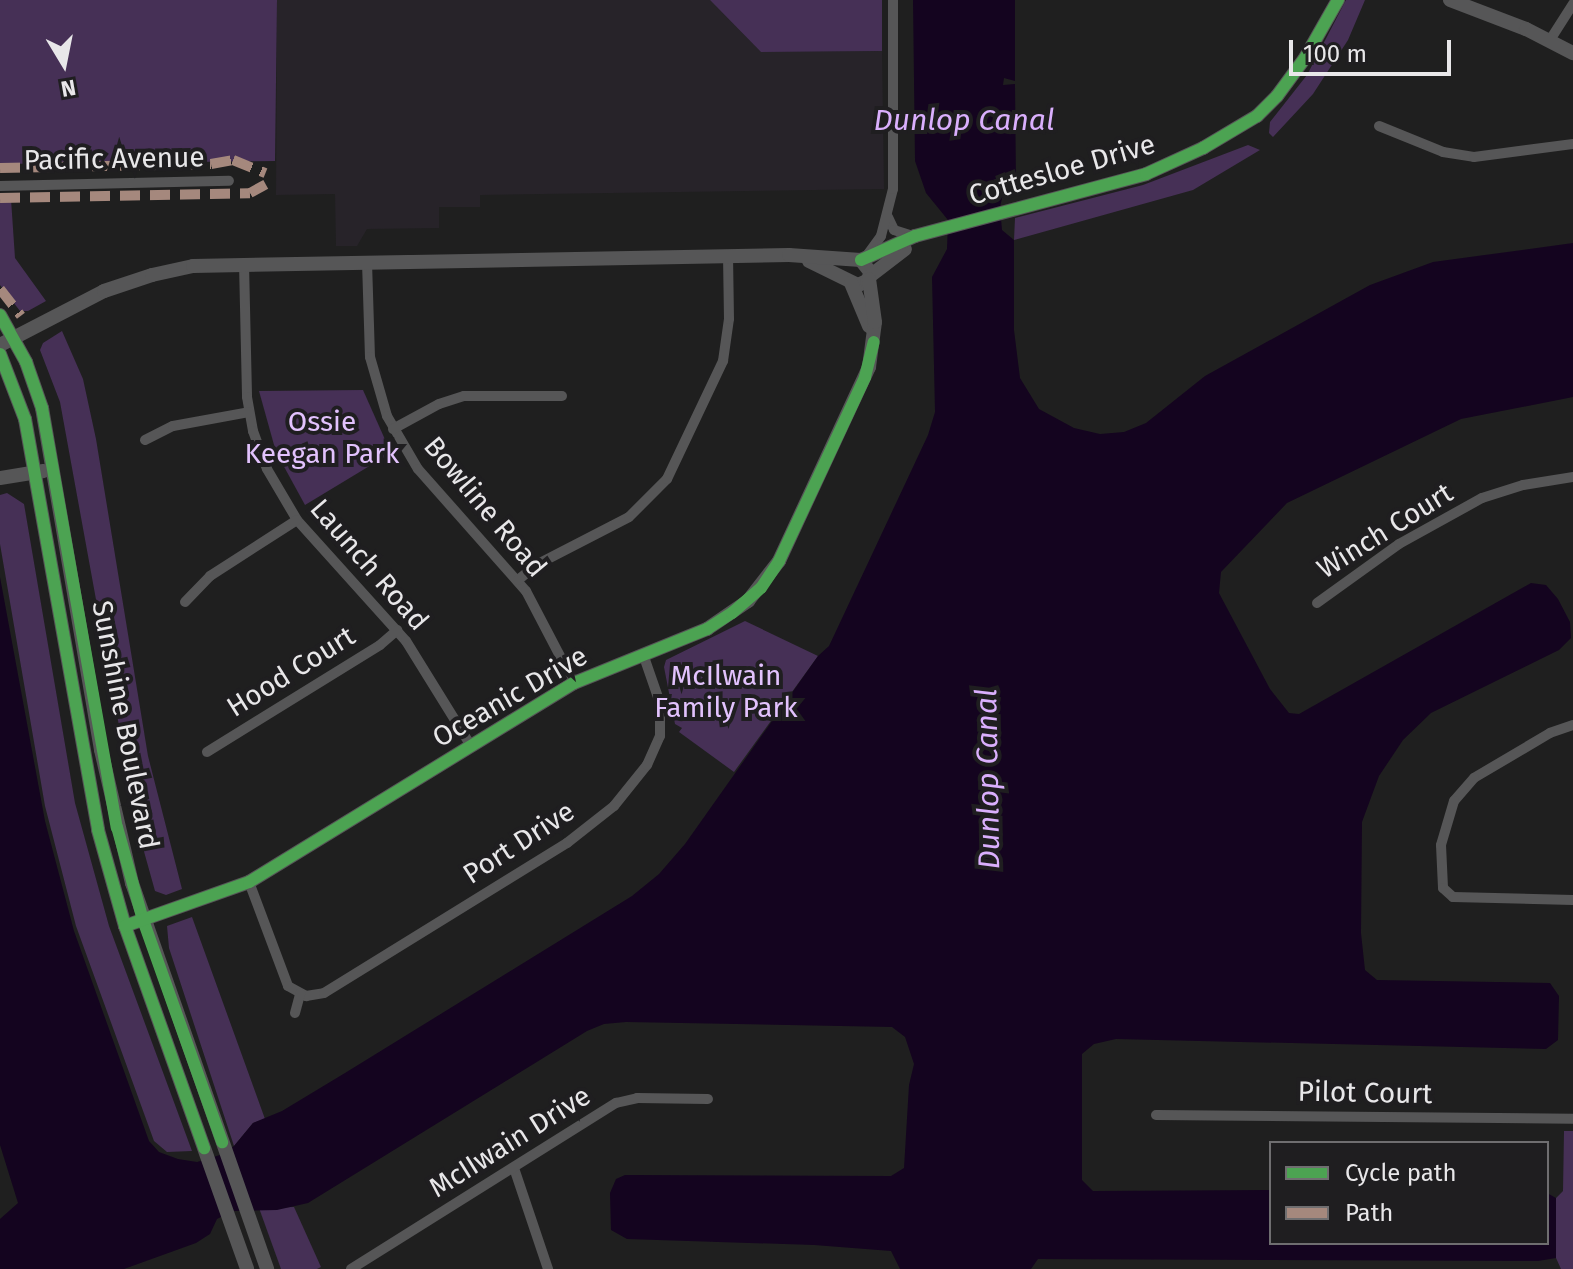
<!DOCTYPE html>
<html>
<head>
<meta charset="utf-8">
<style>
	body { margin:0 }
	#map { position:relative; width:1573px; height:1269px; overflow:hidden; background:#1f1f1f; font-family:"Fira Sans",sans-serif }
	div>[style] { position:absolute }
	.built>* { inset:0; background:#272329 }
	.green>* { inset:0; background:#463056 }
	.water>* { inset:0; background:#14041f }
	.street>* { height:10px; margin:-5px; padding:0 5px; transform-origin:5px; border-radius:5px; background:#565657 }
	.secondary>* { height:14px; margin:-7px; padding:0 7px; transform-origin:7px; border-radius:7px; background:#565657 }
	.quiet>* { height:10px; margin-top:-5px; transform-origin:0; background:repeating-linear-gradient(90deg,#a5887d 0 20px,transparent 0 30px) }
	.cycleway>* { height:12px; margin:-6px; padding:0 6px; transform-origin:6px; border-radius:6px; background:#4ca352 }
	span { translate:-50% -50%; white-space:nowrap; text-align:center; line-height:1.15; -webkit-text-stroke:8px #1f1e20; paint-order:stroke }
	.street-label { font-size:28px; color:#e8e7e9 }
	.park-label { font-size:28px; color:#e2c2fd }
	.water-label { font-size:30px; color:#daaffd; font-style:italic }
	.legend { position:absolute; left:1269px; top:1141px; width:280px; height:104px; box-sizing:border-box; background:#1f1e20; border:2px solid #6f6e70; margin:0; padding:10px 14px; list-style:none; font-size:24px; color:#e8e7e9 }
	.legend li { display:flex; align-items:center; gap:16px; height:40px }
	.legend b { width:40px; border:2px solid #6f6e70 }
	.north { position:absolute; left:24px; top:24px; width:80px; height:80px; -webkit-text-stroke:6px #1f1e20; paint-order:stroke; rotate:170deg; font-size:22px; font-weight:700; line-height:32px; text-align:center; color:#e8e7e9 }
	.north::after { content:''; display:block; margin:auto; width:28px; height:36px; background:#e8e7e9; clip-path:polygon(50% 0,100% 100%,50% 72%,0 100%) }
	.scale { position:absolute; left:1289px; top:40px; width:162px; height:36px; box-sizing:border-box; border:4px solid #e8e7e9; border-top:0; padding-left:10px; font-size:24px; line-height:28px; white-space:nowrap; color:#e8e7e9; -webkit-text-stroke:6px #1f1e20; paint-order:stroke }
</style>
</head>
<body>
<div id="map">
	<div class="built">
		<i style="clip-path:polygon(277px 0,710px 0,761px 52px,882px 51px,884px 189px,480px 195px,480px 207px,439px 207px,439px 228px,367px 229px,357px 246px,336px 246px,335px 194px,276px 195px)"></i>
	</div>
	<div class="green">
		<i style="clip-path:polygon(0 0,277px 0,275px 161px,0 164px)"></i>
		<i style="clip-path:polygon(710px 0,882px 0,882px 51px,761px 52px)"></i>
		<i style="clip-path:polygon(1346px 0,1365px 0,1348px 40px,1313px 94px,1273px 137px,1269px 133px,1270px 122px,1307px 75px)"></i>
		<i style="clip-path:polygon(1248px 145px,1260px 150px,1193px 190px,1014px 240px,1015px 218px,1143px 185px)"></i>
		<i style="clip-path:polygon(11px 199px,15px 258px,46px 301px,28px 311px,20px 311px,0 285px,0 201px)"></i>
		<i style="clip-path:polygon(62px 331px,83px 379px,96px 439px,148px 756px,182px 889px,166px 895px,155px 891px,138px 830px,60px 402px,40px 350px,43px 343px)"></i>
		<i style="clip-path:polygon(363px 390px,391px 453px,305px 505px,276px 452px,259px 391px)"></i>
		<i style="clip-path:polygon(7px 493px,24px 504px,75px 803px,109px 926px,192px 1151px,167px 1152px,154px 1141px,76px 926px,45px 806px,0 544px,0 495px)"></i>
		<i style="clip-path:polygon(745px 621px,818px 656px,734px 772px,679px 732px,682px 728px,675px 724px,664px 667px,666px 660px)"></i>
		<i style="clip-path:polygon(192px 917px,265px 1119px,253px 1123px,234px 1146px,169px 948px,167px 926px)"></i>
		<i style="clip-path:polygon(1564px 1131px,1573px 1131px,1573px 1269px,1561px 1269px,1556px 1258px,1556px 1198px,1563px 1191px)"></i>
		<i style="clip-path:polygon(294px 1207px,321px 1267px,317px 1269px,281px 1269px,259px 1208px)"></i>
	</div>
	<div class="water">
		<i style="clip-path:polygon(913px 0,1015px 0,1015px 81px,1004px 78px,1003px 85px,1015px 84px,1016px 185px,1003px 194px,1000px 207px,1002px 230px,1014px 240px,1014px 330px,1020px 378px,1039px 409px,1074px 428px,1100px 434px,1124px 432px,1146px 423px,1205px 376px,1370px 285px,1433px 262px,1573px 243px,1573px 397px,1461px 419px,1287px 503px,1221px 572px,1219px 593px,1270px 689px,1289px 713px,1299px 714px,1531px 583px,1546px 585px,1558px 599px,1570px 622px,1571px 638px,1559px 650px,1431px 713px,1403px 740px,1379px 776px,1362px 822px,1361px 933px,1365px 970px,1377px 980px,1550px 983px,1559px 996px,1558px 1040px,1546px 1049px,1116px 1039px,1094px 1044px,1082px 1054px,1082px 1180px,1093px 1191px,1271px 1190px,1271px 1243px,1547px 1243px,1547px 1193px,1556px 1198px,1556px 1258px,1538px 1261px,1038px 1259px,1031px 1269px,900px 1269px,891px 1251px,814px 1245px,627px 1239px,611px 1230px,610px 1193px,616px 1179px,625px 1175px,891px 1176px,904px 1168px,909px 1085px,914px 1064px,905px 1037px,892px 1027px,626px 1022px,604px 1024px,587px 1031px,308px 1203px,277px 1210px,233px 1211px,217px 1219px,210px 1234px,196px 1243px,124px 1269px,0 1269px,0 1219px,18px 1203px,0 1145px,0 577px,45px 821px,74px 931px,149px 1141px,159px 1152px,178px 1159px,197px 1162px,220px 1155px,234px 1146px,253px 1123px,282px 1111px,345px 1073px,632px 896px,659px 874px,685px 844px,818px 656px,829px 646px,928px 435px,935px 412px,932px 277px,947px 249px,948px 220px,926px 193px,915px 161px)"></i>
	</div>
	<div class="street">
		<i style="left:1550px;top:40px;width:43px;rotate:-57.4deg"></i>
		<i style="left:1379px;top:126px;width:69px;rotate:22.1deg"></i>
		<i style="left:1443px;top:152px;width:31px;rotate:9deg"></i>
		<i style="left:1474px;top:157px;width:100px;rotate:-7.5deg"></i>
		<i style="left:0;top:186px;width:229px;rotate:-1.3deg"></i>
		<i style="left:888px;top:217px;width:14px;rotate:65deg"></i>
		<i style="left:894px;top:230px;width:19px;rotate:18deg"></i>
		<i style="left:868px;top:254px;width:22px;rotate:-54deg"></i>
		<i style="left:881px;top:236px;width:49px;rotate:-75.7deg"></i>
		<i style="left:893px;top:189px;width:189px;rotate:-90deg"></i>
		<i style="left:367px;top:262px;width:95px;rotate:88.2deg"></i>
		<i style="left:370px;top:357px;width:61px;rotate:73.9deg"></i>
		<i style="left:387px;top:416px;width:61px;rotate:59.7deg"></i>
		<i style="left:418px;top:469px;width:163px;rotate:48.5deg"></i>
		<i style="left:526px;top:591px;width:104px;rotate:62.4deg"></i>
		<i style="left:244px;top:263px;width:134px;rotate:88.7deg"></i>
		<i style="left:247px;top:397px;width:35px;rotate:80deg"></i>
		<i style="left:253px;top:431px;width:40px;rotate:69.8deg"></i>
		<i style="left:267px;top:469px;width:59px;rotate:59.5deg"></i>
		<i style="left:297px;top:520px;width:163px;rotate:48deg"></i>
		<i style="left:406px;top:641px;width:123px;rotate:58.2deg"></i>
		<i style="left:393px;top:429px;width:52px;rotate:-28.5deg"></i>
		<i style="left:439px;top:404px;width:26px;rotate:-18deg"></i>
		<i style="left:464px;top:396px;width:98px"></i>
		<i style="left:145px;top:440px;width:31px;rotate:-27deg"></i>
		<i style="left:173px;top:426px;width:77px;rotate:-10.4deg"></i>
		<i style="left:518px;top:580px;width:26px;rotate:-39deg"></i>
		<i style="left:538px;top:564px;width:102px;rotate:-27.3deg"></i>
		<i style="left:629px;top:517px;width:54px;rotate:-45deg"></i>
		<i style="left:667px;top:479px;width:131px;rotate:-64.6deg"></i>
		<i style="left:723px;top:361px;width:42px;rotate:-81.9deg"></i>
		<i style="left:729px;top:319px;width:61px;rotate:-90.9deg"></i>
		<i style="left:185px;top:602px;width:36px;rotate:-46deg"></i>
		<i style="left:210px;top:576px;width:103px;rotate:-32.8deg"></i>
		<i style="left:1317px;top:603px;width:101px;rotate:-35.7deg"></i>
		<i style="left:1399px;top:544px;width:95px;rotate:-29deg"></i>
		<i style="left:1482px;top:498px;width:43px;rotate:-17.6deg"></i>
		<i style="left:1523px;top:485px;width:51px;rotate:-9.1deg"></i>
		<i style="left:1573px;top:725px;width:24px;rotate:161deg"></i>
		<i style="left:1550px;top:733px;width:88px;rotate:149.4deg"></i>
		<i style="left:1474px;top:778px;width:30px;rotate:131deg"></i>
		<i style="left:1454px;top:801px;width:46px;rotate:106.5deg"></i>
		<i style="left:1441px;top:845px;width:43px;rotate:87.3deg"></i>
		<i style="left:1443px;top:888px;width:13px;rotate:42deg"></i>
		<i style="left:1453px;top:897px;width:120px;rotate:1.4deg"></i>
		<i style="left:207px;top:752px;width:203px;rotate:-31.7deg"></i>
		<i style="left:380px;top:645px;width:23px;rotate:-41deg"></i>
		<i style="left:249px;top:882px;width:111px;rotate:69.4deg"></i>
		<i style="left:288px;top:986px;width:21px;rotate:29deg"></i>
		<i style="left:306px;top:996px;width:18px;rotate:-9deg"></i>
		<i style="left:324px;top:993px;width:286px;rotate:-31.7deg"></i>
		<i style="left:567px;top:843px;width:60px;rotate:-38.2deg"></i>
		<i style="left:614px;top:806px;width:53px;rotate:-51.2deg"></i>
		<i style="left:647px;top:765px;width:32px;rotate:-66deg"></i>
		<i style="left:660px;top:736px;width:33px;rotate:-90deg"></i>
		<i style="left:660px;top:703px;width:52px;rotate:-109.1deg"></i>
		<i style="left:295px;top:1013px;width:20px;rotate:-75deg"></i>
		<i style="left:1156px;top:1115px;width:417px;rotate:0.5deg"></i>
		<i style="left:514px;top:1168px;width:107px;rotate:71.4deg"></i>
		<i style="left:351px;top:1269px;width:313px;rotate:-32.1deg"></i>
		<i style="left:616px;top:1103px;width:22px;rotate:-13deg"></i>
		<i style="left:637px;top:1098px;width:71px;rotate:0.8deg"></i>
	</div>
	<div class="secondary">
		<i style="left:1450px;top:0;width:81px;rotate:20.9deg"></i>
		<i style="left:1526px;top:29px;width:53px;rotate:27.1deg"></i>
		<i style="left:809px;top:261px;width:55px;rotate:26.1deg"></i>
		<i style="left:858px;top:285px;width:10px;rotate:-24deg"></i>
		<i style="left:867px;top:281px;width:9px;rotate:-63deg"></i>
		<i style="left:871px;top:273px;width:16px;rotate:-128deg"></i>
		<i style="left:870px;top:276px;width:44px;rotate:-37.6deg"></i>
		<i style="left:851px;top:283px;width:47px;rotate:67.3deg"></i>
		<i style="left:0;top:315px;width:54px;rotate:61deg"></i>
		<i style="left:26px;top:362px;width:49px;rotate:70.8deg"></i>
		<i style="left:42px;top:408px;width:347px;rotate:80.2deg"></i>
		<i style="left:101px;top:750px;width:137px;rotate:76.9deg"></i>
		<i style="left:132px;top:883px;width:409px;rotate:70.7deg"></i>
		<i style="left:0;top:345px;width:117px;rotate:-27.4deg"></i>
		<i style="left:104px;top:291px;width:51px;rotate:-18.4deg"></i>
		<i style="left:152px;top:275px;width:42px;rotate:-12.4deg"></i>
		<i style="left:193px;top:266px;width:596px;rotate:-1.06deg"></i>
		<i style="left:789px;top:255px;width:72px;rotate:4deg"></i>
		<i style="left:861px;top:260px;width:59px;rotate:-24deg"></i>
		<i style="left:915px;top:236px;width:239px;rotate:-15deg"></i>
		<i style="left:1146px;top:174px;width:63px;rotate:-24.5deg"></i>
		<i style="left:1203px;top:148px;width:63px;rotate:-30.7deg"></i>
		<i style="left:1257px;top:116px;width:28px;rotate:-45deg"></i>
		<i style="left:1277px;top:96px;width:47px;rotate:-53.6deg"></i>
		<i style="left:1305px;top:58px;width:67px;rotate:-60.4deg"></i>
		<i style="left:0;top:354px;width:70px;rotate:69deg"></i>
		<i style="left:25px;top:419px;width:417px;rotate:79.9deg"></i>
		<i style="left:98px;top:830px;width:100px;rotate:74.3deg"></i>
		<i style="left:125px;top:926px;width:364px;rotate:70.4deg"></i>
		<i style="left:0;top:478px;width:44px;rotate:-9.2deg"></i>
		<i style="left:125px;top:926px;width:132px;rotate:-19.5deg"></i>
		<i style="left:249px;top:882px;width:381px;rotate:-31.5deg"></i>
		<i style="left:574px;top:683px;width:144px;rotate:-22.1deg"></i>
		<i style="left:707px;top:629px;width:50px;rotate:-34.3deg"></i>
		<i style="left:748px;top:601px;width:51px;rotate:-52.2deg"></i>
		<i style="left:779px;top:561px;width:214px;rotate:-65.1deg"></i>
		<i style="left:869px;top:367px;width:45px;rotate:-82.4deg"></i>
		<i style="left:875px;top:322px;width:43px;rotate:-97.9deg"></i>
	</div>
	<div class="quiet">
		<i style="left:0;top:168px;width:211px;rotate:-1.1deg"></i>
		<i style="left:211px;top:164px;width:22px;rotate:-10deg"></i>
		<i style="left:233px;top:160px;width:35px;rotate:22deg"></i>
		<i style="left:0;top:198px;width:250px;rotate:-1.1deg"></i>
		<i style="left:250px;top:193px;width:18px;rotate:-29deg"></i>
		<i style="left:0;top:289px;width:34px;rotate:52deg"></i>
	</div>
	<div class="cycleway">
		<i style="left:861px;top:260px;width:59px;rotate:-24deg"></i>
		<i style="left:915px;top:236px;width:239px;rotate:-15deg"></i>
		<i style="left:1146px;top:174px;width:63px;rotate:-24.5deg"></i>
		<i style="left:1203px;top:148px;width:63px;rotate:-30.7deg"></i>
		<i style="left:1257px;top:116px;width:28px;rotate:-45deg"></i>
		<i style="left:1277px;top:96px;width:47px;rotate:-53.6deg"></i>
		<i style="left:1305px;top:58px;width:67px;rotate:-60.4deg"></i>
		<i style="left:0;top:315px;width:54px;rotate:61deg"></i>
		<i style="left:26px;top:362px;width:49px;rotate:70.8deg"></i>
		<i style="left:42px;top:408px;width:426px;rotate:79.9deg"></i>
		<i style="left:117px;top:827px;width:97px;rotate:74.4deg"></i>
		<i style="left:143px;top:920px;width:236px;rotate:70.4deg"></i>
		<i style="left:0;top:354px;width:70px;rotate:69deg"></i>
		<i style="left:25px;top:419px;width:417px;rotate:79.9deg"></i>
		<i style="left:98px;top:830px;width:100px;rotate:74.3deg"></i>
		<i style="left:125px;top:926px;width:236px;rotate:70.4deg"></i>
		<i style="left:125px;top:926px;width:132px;rotate:-19.5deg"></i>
		<i style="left:249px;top:882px;width:381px;rotate:-31.5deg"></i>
		<i style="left:574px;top:683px;width:144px;rotate:-22.1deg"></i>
		<i style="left:707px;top:629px;width:30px;rotate:-33deg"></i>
		<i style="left:732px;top:613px;width:38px;rotate:-41deg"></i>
		<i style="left:761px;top:588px;width:32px;rotate:-56deg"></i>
		<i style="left:779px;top:561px;width:203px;rotate:-64.9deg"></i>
		<i style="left:865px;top:377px;width:36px;rotate:-76deg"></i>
	</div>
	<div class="street-label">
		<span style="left:114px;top:159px;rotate:-1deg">Pacific Avenue</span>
		<span style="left:1062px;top:170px;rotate:-16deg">Cottesloe Drive</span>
		<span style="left:485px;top:507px;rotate:50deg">Bowline Road</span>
		<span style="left:1385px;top:531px;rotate:-32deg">Winch Court</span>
		<span style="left:369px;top:565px;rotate:49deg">Launch Road</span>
		<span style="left:291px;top:672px;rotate:-32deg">Hood Court</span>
		<span style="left:510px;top:697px;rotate:-30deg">Oceanic Drive</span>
		<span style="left:125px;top:725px;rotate:79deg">Sunshine Boulevard</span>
		<span style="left:519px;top:843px;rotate:-33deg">Port Drive</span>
		<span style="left:1365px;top:1093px;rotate:1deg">Pilot Court</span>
		<span style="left:510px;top:1142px;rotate:-32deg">McIIwain Drive</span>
	</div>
	<div class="park-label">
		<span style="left:322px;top:438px">Ossie<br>Keegan Park</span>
		<span style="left:726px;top:692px">McIlwain<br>Family Park</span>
	</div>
	<div class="water-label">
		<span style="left:964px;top:120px">Dunlop Canal</span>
		<span style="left:988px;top:779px;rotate:-91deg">Dunlop Canal</span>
	</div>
	<ul class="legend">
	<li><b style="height:10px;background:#4ca352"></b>Cycle path</li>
	<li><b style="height:10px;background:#a5887d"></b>Path</li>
	</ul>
	<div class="north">N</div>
	<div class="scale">100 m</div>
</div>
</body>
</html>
